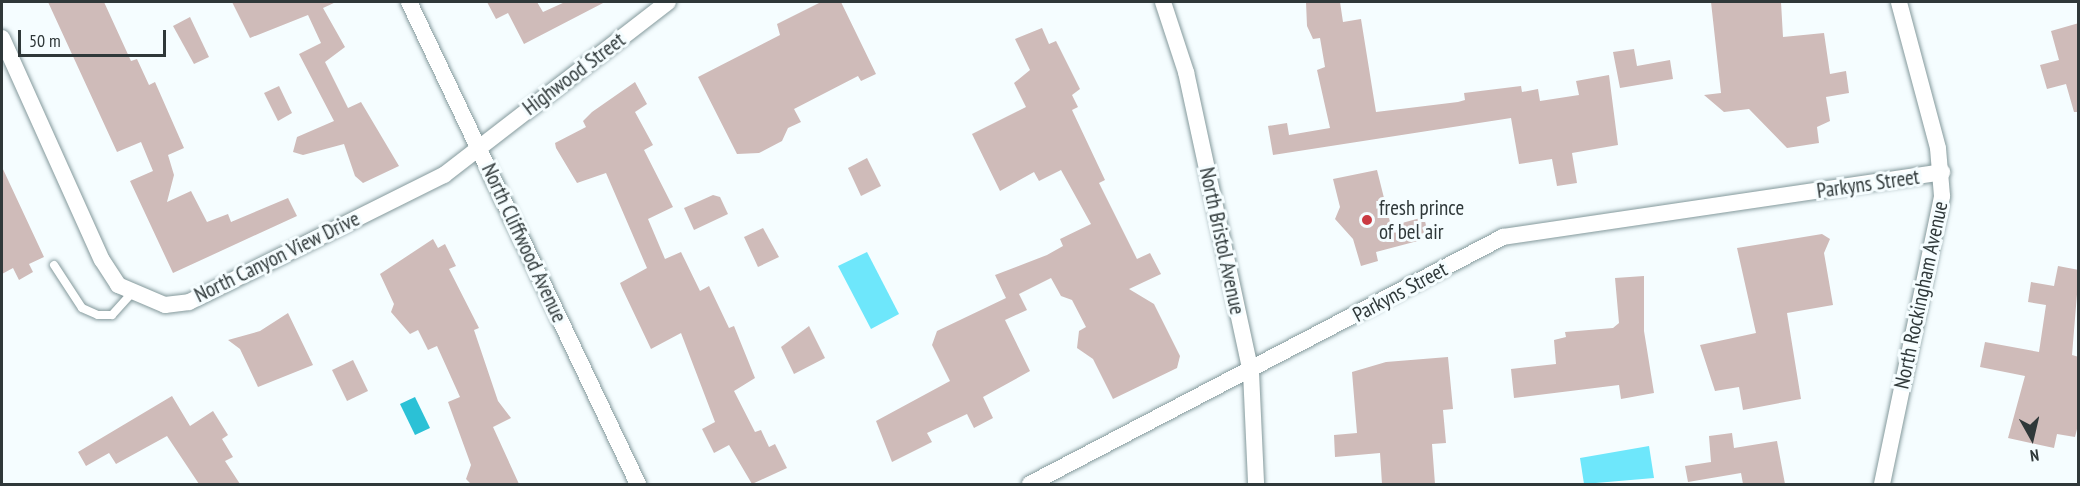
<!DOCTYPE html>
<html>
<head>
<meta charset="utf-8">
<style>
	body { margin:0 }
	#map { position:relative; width:2080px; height:486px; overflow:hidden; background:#f5fdff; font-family:"PT Sans Narrow",sans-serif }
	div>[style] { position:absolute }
	.green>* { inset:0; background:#6ee7fb }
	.water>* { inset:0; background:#2bc1d6 }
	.building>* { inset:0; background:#cfbbb9 }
	.roads { filter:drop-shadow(0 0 2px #84999c) drop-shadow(0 0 2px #84999c) }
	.lane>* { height:8px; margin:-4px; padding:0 4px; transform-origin:4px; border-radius:4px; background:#fff }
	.street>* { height:16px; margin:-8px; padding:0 8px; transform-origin:8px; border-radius:8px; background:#fff }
	.dots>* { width:16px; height:16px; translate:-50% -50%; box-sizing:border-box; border:3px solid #f5fdff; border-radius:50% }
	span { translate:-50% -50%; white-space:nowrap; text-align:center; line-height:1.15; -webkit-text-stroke:6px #f5fdff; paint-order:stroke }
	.street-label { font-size:21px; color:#2f3839 }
	.poi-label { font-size:21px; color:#2f3839 }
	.left { translate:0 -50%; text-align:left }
	.frame { position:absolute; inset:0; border:3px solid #2f3839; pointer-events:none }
	.north { position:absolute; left:2002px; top:408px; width:60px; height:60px; -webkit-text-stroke:4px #f5fdff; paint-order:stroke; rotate:172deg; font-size:16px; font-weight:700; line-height:24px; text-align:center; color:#2f3839 }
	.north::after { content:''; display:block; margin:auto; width:21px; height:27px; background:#2f3839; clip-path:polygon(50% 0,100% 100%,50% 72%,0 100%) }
	.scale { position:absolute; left:18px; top:30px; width:148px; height:27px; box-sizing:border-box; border:3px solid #2f3839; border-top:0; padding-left:8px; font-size:18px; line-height:21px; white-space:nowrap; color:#2f3839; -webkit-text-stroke:4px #f5fdff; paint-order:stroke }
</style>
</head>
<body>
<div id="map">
	<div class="green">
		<i style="clip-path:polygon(867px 252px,899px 314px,871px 329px,838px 266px)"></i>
		<i style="clip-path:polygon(1649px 446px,1654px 478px,1584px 484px,1580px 458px)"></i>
	</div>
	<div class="water">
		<i style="clip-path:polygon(415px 397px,430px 428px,415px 435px,400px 404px)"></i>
	</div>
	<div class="building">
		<i style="clip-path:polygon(48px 2px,104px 2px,131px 61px,137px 59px,149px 85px,155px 82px,184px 148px,168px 155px,174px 175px,167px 202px,191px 191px,207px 222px,228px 214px,231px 222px,288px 198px,297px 216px,173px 273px,130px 181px,153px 171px,141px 142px,117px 152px)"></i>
		<i style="clip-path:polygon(232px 2px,336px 2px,323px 8px,345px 47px,325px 62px,348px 108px,361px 102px,399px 166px,363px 183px,355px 176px,344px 144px,303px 155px,293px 152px,297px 137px,334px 121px,299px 54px,321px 43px,308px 15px,250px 38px)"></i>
		<i style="clip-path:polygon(487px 2px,537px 2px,543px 12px,565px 2px,605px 2px,524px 44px,508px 13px,496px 19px)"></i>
		<i style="clip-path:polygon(821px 2px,841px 2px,876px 74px,861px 81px,858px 76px,794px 109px,801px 122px,788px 128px,782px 141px,759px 153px,737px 154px,698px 77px,780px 35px,777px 24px)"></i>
		<i style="clip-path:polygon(1306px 2px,1340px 2px,1343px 22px,1361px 19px,1376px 112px,1458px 102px,1465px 100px,1464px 93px,1521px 86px,1522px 92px,1538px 89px,1540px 101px,1579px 95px,1576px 81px,1609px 75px,1618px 145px,1572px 153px,1577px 183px,1557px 186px,1552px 159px,1519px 164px,1511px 118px,1273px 155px,1268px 126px,1287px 123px,1289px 135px,1330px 128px,1317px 70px,1325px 67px,1320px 38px,1313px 39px,1307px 26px)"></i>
		<i style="clip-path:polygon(1711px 2px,1781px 2px,1783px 37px,1824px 33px,1830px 74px,1846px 71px,1849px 93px,1826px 97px,1830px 121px,1817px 127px,1819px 143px,1787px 148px,1749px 109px,1724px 112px,1704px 95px,1721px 93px)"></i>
		<i style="clip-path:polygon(190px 17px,209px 57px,194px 64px,173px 26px)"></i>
		<i style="clip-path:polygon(2079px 23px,2079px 112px,2074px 112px,2066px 84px,2047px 89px,2040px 65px,2059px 60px,2051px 31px)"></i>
		<i style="clip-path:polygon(1042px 28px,1049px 44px,1056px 41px,1080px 89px,1072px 95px,1078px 107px,1072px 110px,1105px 180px,1099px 183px,1137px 259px,1150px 253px,1161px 274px,1129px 289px,1154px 304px,1180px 356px,1177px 368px,1113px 399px,1093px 359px,1077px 348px,1079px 331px,1086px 327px,1072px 300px,1061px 296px,1051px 278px,1019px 294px,1027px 310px,1005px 320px,1030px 371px,983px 397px,993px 418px,974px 428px,967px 414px,927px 433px,932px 442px,892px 462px,876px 421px,950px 381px,932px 345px,937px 331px,1006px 298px,995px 275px,1047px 255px,1063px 246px,1060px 239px,1091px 224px,1061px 170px,1039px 181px,1034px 172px,1000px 191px,972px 134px,1026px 107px,1014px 83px,1030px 70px,1015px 39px)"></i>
		<i style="clip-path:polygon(1634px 49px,1637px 66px,1670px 60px,1673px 79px,1620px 88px,1613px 52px)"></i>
		<i style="clip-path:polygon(635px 82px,647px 104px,635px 112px,653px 145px,644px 150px,673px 207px,648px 219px,665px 259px,681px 252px,700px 291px,709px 286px,729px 328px,734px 326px,755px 378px,734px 391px,755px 432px,761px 430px,769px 447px,775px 444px,787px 468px,752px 484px,729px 445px,714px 453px,702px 429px,715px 422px,681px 333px,651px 349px,622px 288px,620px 283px,647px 268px,606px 173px,577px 183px,556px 148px,555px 143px,586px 127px,583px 121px,592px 112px)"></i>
		<i style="clip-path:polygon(279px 86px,292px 113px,278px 121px,264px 93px)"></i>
		<i style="clip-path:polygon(867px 158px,881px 186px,861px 196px,848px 168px)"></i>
		<i style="clip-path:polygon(2px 167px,44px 257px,29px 264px,33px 272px,19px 280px,13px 268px,2px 274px)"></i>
		<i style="clip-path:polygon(1377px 170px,1391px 226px,1424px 217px,1429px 238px,1376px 252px,1378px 261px,1361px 266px,1353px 239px,1335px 219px,1340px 207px,1333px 179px)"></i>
		<i style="clip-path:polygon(713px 195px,720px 197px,728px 214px,694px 230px,684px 208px)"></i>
		<i style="clip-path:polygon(763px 228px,779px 257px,758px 267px,744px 237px)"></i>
		<i style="clip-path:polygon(1822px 234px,1830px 239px,1824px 253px,1833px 305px,1787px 313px,1801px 399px,1743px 410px,1739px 387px,1715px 391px,1700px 345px,1756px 333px,1737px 248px)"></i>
		<i style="clip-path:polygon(433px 239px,438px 248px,445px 244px,456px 266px,449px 269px,479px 328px,474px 330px,498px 401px,511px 418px,493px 427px,519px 484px,471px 484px,466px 479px,471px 465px,448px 402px,460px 397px,437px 346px,428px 350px,418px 330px,410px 334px,391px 312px,394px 304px,380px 274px)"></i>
		<i style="clip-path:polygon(2058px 266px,2079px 270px,2072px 355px,2079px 357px,2079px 421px,2075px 437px,2057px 434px,2054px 448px,2008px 438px,2025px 376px,1980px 367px,1985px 342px,2039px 352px,2046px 305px,2028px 302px,2031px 282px,2054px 286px)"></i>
		<i style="clip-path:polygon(1644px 276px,1644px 331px,1654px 393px,1621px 399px,1619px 385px,1514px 398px,1511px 369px,1556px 364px,1554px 340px,1566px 337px,1565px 332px,1613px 328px,1619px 323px,1615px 278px)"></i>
		<i style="clip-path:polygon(288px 313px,313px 365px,258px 387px,240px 349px,228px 340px,260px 331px)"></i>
		<i style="clip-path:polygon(809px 326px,825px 358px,794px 374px,781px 347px)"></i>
		<i style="clip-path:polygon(1448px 357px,1453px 409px,1443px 410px,1446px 443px,1432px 444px,1435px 484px,1382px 484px,1380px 453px,1335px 457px,1334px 435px,1357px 433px,1352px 372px,1386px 362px)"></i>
		<i style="clip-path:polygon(353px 360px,368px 391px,347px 401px,332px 370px)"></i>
		<i style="clip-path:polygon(172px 396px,190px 426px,213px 411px,228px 435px,222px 439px,233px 457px,225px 461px,240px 484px,199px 484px,167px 436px,116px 464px,109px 453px,86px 466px,78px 452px)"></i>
		<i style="clip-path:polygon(1732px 433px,1734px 448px,1777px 441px,1785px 484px,1743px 484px,1741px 473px,1688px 482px,1685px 466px,1711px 462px,1709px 436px)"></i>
	</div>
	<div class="roads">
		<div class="lane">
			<i style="left:54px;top:265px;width:51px;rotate:56.9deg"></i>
			<i style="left:82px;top:308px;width:17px;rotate:24deg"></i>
			<i style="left:98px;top:315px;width:14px"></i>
			<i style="left:112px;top:315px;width:30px;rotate:-48deg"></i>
		</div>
		<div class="street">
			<i style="left:409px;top:2px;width:534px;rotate:64.59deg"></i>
			<i style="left:1163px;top:2px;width:74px;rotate:71.8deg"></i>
			<i style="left:1186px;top:72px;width:307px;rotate:77.8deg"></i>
			<i style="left:1251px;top:372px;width:112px;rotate:87.4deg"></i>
			<i style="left:2px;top:38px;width:243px;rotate:65.8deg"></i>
			<i style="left:102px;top:260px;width:30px;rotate:57deg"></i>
			<i style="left:118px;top:285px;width:51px;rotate:23.1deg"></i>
			<i style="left:165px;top:305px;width:24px;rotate:-7deg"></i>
			<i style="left:189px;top:302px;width:285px;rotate:-26.5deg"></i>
			<i style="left:444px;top:175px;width:283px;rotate:-37.7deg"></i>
			<i style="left:1030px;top:484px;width:534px;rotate:-27.57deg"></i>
			<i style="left:1503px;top:237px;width:444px;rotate:-8.4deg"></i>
			<i style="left:1882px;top:484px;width:294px;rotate:-78.2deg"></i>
			<i style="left:1942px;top:196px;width:48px;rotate:-94.8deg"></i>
			<i style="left:1938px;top:148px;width:151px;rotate:-105deg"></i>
		</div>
	</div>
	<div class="dots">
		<i style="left:1367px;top:220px;background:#ca3a42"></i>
	</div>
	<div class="street-label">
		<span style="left:574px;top:74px;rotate:-37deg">Highwood Street</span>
		<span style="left:1868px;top:184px;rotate:-8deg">Parkyns Street</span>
		<span style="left:1222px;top:241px;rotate:78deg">North Bristol Avenue</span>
		<span style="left:524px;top:243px;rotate:65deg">North Cliffwood Avenue</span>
		<span style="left:277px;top:257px;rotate:-26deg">North Canyon View Drive</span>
		<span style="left:1400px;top:292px;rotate:-28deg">Parkyns Street</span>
		<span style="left:1921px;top:295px;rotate:-78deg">North Rockingham Avenue</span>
	</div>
	<div class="poi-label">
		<span class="left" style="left:1379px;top:220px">fresh prince<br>of bel air</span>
	</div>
	<div class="frame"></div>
	<div class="north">N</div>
	<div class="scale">50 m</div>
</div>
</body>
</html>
